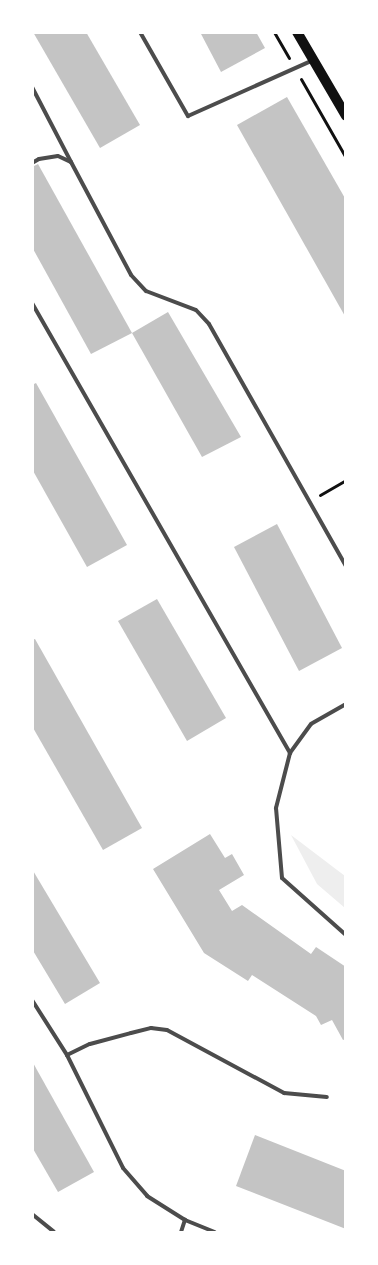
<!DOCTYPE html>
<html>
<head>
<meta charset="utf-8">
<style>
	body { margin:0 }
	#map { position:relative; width:378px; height:1265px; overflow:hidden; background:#fff; font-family:Manrope,sans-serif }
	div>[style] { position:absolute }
	.green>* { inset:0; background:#eee }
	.building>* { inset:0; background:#c4c4c4 }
	.path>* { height:3px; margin:-1.5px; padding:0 1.5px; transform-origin:1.5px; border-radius:1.5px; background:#111 }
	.service>* { height:4px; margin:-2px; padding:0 2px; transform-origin:2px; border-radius:2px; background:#4c4c4c }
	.secondary>* { height:10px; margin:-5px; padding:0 5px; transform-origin:5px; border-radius:5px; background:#111 }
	span { translate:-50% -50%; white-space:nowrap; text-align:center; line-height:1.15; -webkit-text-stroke:4px #fff; paint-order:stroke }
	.frame { position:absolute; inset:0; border:34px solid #fff; pointer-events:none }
</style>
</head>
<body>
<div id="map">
	<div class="green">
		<i style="clip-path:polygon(291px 835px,345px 876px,345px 908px,317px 884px)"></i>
	</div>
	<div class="building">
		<i style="clip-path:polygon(33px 32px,86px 32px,140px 125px,100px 148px)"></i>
		<i style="clip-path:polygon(200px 32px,256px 32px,265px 48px,221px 72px)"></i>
		<i style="clip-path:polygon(287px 97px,346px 200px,346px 318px,237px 125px)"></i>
		<i style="clip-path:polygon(38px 164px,132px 333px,91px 354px,32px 247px,32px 167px)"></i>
		<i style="clip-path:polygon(168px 312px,241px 437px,202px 457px,132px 333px)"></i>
		<i style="clip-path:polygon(36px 383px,127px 545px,87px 567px,32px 469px,32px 385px)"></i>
		<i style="clip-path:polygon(277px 524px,342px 648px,299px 671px,234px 547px)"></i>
		<i style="clip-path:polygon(157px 599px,226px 718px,187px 741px,118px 621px)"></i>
		<i style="clip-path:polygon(35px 639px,142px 828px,103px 850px,32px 726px,32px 640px)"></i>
		<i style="clip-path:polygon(210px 834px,225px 858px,232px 854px,244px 875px,219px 890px,232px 911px,242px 905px,311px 954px,316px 947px,346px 967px,346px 1039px,343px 1040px,332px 1020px,321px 1025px,316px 1016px,252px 975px,248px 981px,204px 953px,153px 869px)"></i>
		<i style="clip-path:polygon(32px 869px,100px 983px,65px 1004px,32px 949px)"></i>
		<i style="clip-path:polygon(32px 1061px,94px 1172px,58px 1192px,32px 1147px)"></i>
		<i style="clip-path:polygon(255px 1135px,346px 1171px,346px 1229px,236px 1186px)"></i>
	</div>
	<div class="path">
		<i style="left:274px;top:32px;width:30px;rotate:60deg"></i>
		<i style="left:301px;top:79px;width:91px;rotate:60.3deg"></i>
		<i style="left:320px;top:495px;width:30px;rotate:-30deg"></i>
	</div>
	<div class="service">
		<i style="left:140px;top:32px;width:97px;rotate:60.3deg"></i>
		<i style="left:188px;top:116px;width:137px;rotate:-24.1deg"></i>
		<i style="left:32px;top:87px;width:85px;rotate:62.5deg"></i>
		<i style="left:32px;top:163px;width:8px;rotate:-30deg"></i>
		<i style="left:39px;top:159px;width:19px;rotate:-9deg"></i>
		<i style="left:58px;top:156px;width:14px;rotate:25deg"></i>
		<i style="left:71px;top:162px;width:128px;rotate:62deg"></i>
		<i style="left:131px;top:275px;width:22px;rotate:47deg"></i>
		<i style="left:146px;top:291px;width:53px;rotate:20.8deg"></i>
		<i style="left:196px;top:310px;width:19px;rotate:47deg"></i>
		<i style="left:209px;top:324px;width:278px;rotate:60.5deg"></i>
		<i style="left:32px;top:303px;width:519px;rotate:60.17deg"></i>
		<i style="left:346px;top:704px;width:40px;rotate:150.3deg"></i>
		<i style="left:311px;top:724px;width:36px;rotate:126deg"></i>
		<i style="left:290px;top:753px;width:57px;rotate:104.3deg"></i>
		<i style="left:276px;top:808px;width:70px;rotate:85.1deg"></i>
		<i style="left:282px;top:878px;width:86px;rotate:41.7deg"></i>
		<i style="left:32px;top:1000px;width:65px;rotate:57.5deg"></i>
		<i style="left:67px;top:1055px;width:126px;rotate:63.6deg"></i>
		<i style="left:123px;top:1168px;width:37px;rotate:49deg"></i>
		<i style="left:147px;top:1196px;width:45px;rotate:32.3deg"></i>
		<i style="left:185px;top:1220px;width:32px;rotate:22deg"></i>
		<i style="left:67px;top:1055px;width:25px;rotate:-26deg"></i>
		<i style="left:90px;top:1044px;width:42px;rotate:-15deg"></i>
		<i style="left:131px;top:1033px;width:21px;rotate:-14deg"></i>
		<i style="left:151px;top:1028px;width:16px;rotate:7deg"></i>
		<i style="left:167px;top:1030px;width:133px;rotate:28.3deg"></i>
		<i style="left:284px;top:1093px;width:43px;rotate:5.3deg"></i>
		<i style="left:32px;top:1214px;width:28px;rotate:39deg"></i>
		<i style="left:181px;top:1232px;width:13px;rotate:-72deg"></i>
	</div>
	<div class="secondary">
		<i style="left:297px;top:32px;width:97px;rotate:59.7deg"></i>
	</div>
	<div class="frame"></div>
</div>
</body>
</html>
